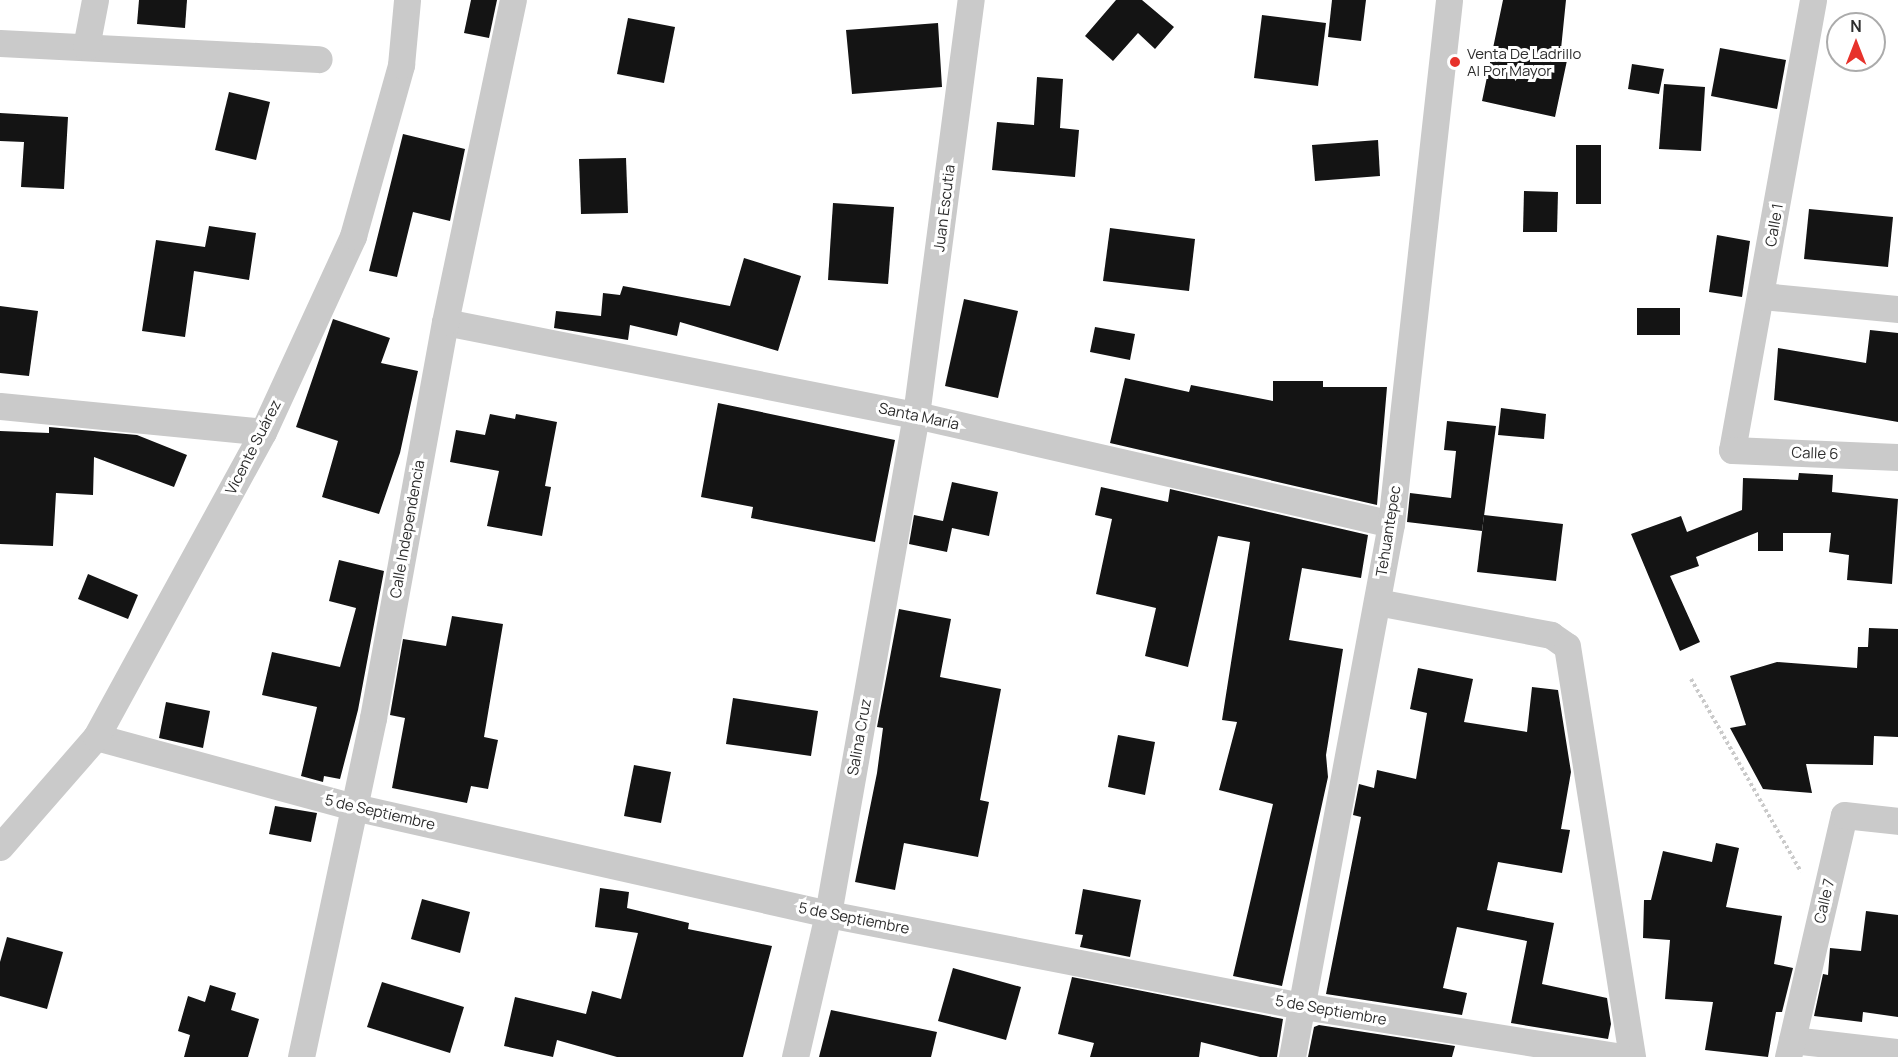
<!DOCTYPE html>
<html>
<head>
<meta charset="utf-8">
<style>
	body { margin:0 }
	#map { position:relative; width:1898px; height:1057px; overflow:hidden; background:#fff; font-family:Manrope,sans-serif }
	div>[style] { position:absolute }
	.building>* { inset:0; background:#141414 }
	.path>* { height:4px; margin-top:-2px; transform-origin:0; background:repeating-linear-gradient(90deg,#cacaca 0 3px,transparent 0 6px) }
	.street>* { height:27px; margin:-13.5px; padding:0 13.5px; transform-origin:13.5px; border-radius:13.5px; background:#cacaca }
	.dots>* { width:16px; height:16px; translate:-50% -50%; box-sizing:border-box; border:3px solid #fff; border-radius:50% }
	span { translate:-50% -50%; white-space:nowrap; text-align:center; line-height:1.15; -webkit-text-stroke:6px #fff; paint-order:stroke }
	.poi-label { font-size:15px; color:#2d2d2d }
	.left { translate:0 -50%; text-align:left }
	.street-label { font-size:15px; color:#2d2d2d }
	.north { position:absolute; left:1826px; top:12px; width:60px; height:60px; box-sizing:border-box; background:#fff; border:2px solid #ababab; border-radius:50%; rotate:0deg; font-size:16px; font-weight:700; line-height:24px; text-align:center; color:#2d2d2d }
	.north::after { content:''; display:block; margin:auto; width:21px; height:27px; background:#e7322b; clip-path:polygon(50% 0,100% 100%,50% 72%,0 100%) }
</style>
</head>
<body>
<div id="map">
	<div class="building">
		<i style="clip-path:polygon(139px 0,187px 0,185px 28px,137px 24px)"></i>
		<i style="clip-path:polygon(471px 0,497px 0,489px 38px,464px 33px)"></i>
		<i style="clip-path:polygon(1116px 0,1142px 0,1174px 27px,1155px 49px,1138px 33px,1113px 61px,1085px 36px)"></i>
		<i style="clip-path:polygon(1332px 0,1366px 0,1361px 41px,1328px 37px)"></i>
		<i style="clip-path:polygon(1503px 0,1566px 0,1561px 49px,1569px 51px,1555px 117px,1482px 101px)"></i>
		<i style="clip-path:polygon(1262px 15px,1326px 23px,1318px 86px,1254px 78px)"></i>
		<i style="clip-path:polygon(628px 18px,675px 27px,664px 83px,617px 74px)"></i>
		<i style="clip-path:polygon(938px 23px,942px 87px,852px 94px,846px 30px)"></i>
		<i style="clip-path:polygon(1720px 48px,1786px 60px,1777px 109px,1711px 96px)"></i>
		<i style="clip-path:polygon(1632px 64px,1664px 69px,1659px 94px,1628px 89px)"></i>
		<i style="clip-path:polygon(1037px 77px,1063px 79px,1060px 128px,1079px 130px,1075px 177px,992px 170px,997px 122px,1034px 125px)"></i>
		<i style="clip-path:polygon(1664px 84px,1705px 87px,1701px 151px,1659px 149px)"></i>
		<i style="clip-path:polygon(229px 92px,270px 102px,256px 160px,215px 150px)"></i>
		<i style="clip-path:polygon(0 113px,68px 117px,64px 189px,21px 187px,24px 142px,0 141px)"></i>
		<i style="clip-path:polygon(403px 134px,465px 149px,450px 221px,413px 212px,397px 277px,369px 271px)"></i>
		<i style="clip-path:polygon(1378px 140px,1380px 176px,1315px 181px,1312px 145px)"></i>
		<i style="clip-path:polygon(1576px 145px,1601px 145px,1601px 204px,1576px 204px)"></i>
		<i style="clip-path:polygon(626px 158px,628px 213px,581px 214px,579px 159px)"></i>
		<i style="clip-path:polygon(1524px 191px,1558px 192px,1557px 232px,1523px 232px)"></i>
		<i style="clip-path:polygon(833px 203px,894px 207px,888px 284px,828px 280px)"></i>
		<i style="clip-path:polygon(1809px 209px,1893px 217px,1888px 267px,1804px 259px)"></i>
		<i style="clip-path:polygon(209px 226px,256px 233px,249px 280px,194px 271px,185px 337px,142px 331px,156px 240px,205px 247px)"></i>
		<i style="clip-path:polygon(1110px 228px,1195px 239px,1189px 291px,1103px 281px)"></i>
		<i style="clip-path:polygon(1717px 235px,1750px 241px,1742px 297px,1709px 292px)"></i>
		<i style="clip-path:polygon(744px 258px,801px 276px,778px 351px,680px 322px,677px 336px,630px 325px,628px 340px,554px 328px,556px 311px,601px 316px,603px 293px,620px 295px,623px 286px,730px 306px)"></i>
		<i style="clip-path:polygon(964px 299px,1018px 311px,998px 398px,945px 386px)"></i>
		<i style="clip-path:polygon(0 306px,38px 311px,29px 376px,0 373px)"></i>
		<i style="clip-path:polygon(1637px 308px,1680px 308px,1680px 335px,1637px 335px)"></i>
		<i style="clip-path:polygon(333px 319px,390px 338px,381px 363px,418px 371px,400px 453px,379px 514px,322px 497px,338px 441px,296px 427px)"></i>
		<i style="clip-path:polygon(1095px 327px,1135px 334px,1130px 360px,1090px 352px)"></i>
		<i style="clip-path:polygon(1870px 330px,1898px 333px,1898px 422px,1774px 400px,1778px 348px,1866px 363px)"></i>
		<i style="clip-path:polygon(1125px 378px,1189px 392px,1191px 385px,1273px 401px,1273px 381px,1323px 381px,1323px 387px,1387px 387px,1377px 505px,1110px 443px)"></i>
		<i style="clip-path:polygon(718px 403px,895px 440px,875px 542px,751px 518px,753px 507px,701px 497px)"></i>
		<i style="clip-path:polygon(1501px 408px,1546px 414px,1544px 439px,1498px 435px)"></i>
		<i style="clip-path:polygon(490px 414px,515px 419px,516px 414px,557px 422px,545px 486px,551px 487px,542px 536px,487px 526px,499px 471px,450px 462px,456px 430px,485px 435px)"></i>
		<i style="clip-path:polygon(1447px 421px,1496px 426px,1482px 531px,1407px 522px,1410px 493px,1451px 498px,1456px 451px,1444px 450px)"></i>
		<i style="clip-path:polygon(49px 427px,137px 435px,187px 455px,174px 487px,94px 457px,93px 495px,56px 493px,53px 546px,0 544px,0 431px,49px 433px)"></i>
		<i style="clip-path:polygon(1799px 473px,1833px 475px,1832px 492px,1898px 499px,1892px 584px,1847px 580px,1849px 555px,1829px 552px,1831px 533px,1783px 533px,1783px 551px,1758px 551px,1758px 532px,1696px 557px,1699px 566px,1670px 576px,1700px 642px,1680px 651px,1631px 534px,1681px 516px,1687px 532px,1742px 510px,1743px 478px,1798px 480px)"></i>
		<i style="clip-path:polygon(952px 482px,998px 492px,989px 536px,952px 528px,947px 552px,909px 544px,914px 515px,943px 521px)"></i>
		<i style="clip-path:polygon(1101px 487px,1168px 502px,1170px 489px,1368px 535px,1361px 578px,1302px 568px,1289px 640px,1343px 649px,1326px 755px,1328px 777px,1282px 986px,1233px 976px,1273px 804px,1219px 790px,1237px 722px,1222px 720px,1250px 542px,1218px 536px,1188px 667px,1145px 656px,1156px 608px,1096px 594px,1112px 519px,1095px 515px)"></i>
		<i style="clip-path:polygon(1484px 515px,1563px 524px,1556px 581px,1477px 572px)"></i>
		<i style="clip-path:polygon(339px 560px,384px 571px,358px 710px,340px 779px,324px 776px,323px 782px,301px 776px,317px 707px,262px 695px,272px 652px,340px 667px,356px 608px,329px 601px)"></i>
		<i style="clip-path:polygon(88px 574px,138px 595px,128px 619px,78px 599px)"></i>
		<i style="clip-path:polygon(899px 609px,951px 619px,940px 677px,1001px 689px,980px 800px,989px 802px,978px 857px,904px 843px,895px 890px,855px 882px,877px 773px,883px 728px,877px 727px)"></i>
		<i style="clip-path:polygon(452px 616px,503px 624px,484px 737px,498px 740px,488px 789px,471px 786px,467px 803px,392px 788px,405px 718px,390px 715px,403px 639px,446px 646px)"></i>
		<i style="clip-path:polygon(1869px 628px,1898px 629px,1898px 737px,1874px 736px,1873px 765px,1806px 764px,1812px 793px,1763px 789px,1730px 728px,1746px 725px,1730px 676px,1777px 662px,1857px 668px,1858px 647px,1868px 647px)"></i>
		<i style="clip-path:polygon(1418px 668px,1473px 679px,1464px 722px,1527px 732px,1532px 687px,1558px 690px,1571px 772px,1561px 829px,1570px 830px,1562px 873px,1498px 862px,1487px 910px,1554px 923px,1542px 984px,1607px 998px,1611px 1024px,1608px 1039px,1511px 1023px,1527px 941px,1457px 927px,1443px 988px,1467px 993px,1462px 1015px,1326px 994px,1361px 817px,1353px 815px,1359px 784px,1374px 788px,1377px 770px,1416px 779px,1427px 713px,1410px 709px)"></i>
		<i style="clip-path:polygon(733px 698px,818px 711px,811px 756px,726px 744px)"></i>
		<i style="clip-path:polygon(166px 702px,210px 711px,203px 748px,159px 738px)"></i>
		<i style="clip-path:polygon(1118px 735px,1155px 742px,1145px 795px,1108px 787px)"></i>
		<i style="clip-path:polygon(634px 765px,671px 772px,661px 823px,624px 816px)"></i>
		<i style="clip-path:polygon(275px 806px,317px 813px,311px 842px,269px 834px)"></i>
		<i style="clip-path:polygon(1716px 843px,1739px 848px,1726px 907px,1782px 916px,1774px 964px,1793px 968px,1782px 1012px,1776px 1012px,1768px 1057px,1705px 1050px,1713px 1002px,1665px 999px,1670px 940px,1643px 938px,1644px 900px,1651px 900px,1663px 851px,1712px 862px)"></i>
		<i style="clip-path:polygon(600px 888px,629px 892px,627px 908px,689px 923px,688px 929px,772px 946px,743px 1057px,617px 1057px,557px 1040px,553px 1057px,504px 1046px,515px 997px,586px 1014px,592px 991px,621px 999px,638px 933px,595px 927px)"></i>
		<i style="clip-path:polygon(1083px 889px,1141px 900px,1130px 957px,1080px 947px,1083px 935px,1075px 934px)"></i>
		<i style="clip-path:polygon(422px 899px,470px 912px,460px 953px,411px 939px)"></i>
		<i style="clip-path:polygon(1866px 911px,1898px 915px,1898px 1017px,1863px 1012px,1862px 1022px,1814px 1016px,1823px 974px,1828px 975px,1830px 948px,1861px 951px)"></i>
		<i style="clip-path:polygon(7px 937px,63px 952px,47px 1009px,0 996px,0 962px)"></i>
		<i style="clip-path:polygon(953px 968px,1021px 987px,1006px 1040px,938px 1021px)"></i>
		<i style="clip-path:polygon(1072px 977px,1283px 1019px,1277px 1057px,1260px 1057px,1201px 1042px,1199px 1057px,1090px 1057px,1094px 1043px,1058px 1034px)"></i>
		<i style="clip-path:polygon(382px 982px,464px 1007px,450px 1053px,367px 1027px)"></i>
		<i style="clip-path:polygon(210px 985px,236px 993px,231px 1010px,259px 1019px,248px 1057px,184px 1057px,190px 1035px,178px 1031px,188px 996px,205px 1002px)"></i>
		<i style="clip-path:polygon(831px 1010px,937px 1032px,931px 1057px,819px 1057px)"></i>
		<i style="clip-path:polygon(1319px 1025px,1455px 1046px,1452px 1057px,1308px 1057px,1314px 1027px)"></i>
	</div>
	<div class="path">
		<i style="left:1691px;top:679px;width:222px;rotate:60.3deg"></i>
	</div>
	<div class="street">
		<i style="left:1813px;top:0;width:457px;rotate:100.2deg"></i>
		<i style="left:1732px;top:450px;width:166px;rotate:2.4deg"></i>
		<i style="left:0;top:43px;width:319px;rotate:2.9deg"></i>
		<i style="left:86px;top:47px;width:48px;rotate:-79.2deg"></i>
		<i style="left:1762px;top:296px;width:137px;rotate:5.5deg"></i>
		<i style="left:445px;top:322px;width:480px;rotate:11.2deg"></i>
		<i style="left:916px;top:415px;width:487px;rotate:12.9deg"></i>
		<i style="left:0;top:406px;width:264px;rotate:5.6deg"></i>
		<i style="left:1377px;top:602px;width:177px;rotate:10.7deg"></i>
		<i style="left:1551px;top:635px;width:19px;rotate:35deg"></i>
		<i style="left:1567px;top:646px;width:416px;rotate:81deg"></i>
		<i style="left:96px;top:737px;width:267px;rotate:15.2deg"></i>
		<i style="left:354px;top:807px;width:486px;rotate:12.7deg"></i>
		<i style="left:828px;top:914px;width:484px;rotate:11deg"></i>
		<i style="left:1303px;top:1006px;width:322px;rotate:9.1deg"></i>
		<i style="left:0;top:847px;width:146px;rotate:-48.9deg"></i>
		<i style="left:96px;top:737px;width:348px;rotate:-61.3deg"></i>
		<i style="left:263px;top:432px;width:216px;rotate:-65.3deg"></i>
		<i style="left:353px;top:236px;width:178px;rotate:-74.3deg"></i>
		<i style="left:401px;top:65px;width:65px;rotate:-84.7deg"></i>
		<i style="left:1792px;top:1040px;width:107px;rotate:6.5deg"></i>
		<i style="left:301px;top:1057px;width:347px;rotate:-78deg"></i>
		<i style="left:373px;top:718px;width:402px;rotate:-79.7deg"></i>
		<i style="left:445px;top:322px;width:329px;rotate:-78.1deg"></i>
		<i style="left:795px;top:1057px;width:147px;rotate:-77deg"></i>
		<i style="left:828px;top:914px;width:507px;rotate:-80deg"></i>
		<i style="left:916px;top:415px;width:419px;rotate:-82.5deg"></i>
		<i style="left:1292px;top:1057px;width:542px;rotate:-79.48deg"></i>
		<i style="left:1391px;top:524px;width:527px;rotate:-83.68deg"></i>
		<i style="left:1788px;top:1057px;width:248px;rotate:-77deg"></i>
		<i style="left:1844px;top:815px;width:54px;rotate:6.3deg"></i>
	</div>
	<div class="dots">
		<i style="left:1455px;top:62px;background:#e7322b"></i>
	</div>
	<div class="poi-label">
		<span class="left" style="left:1467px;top:62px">Venta De Ladrillo<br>Al Por Mayor</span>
	</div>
	<div class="street-label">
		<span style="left:944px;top:208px;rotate:-83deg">Juan Escutia</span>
		<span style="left:1774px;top:225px;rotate:-80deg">Calle 1</span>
		<span style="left:919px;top:416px;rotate:12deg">Santa María</span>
		<span style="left:253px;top:447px;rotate:-63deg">Vicente Suárez</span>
		<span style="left:1815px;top:453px;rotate:2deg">Calle 6</span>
		<span style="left:407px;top:529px;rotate:-80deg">Calle Independencia</span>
		<span style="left:1388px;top:531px;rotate:-81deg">Tehuantepec</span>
		<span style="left:859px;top:737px;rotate:-80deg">Salina Cruz</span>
		<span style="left:380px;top:812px;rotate:13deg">5 de Septiembre</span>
		<span style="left:1824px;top:901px;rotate:-77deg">Calle 7</span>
		<span style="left:854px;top:918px;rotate:11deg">5 de Septiembre</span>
		<span style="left:1331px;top:1010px;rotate:10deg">5 de Septiembre</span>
	</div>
	<div class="north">N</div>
</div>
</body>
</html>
